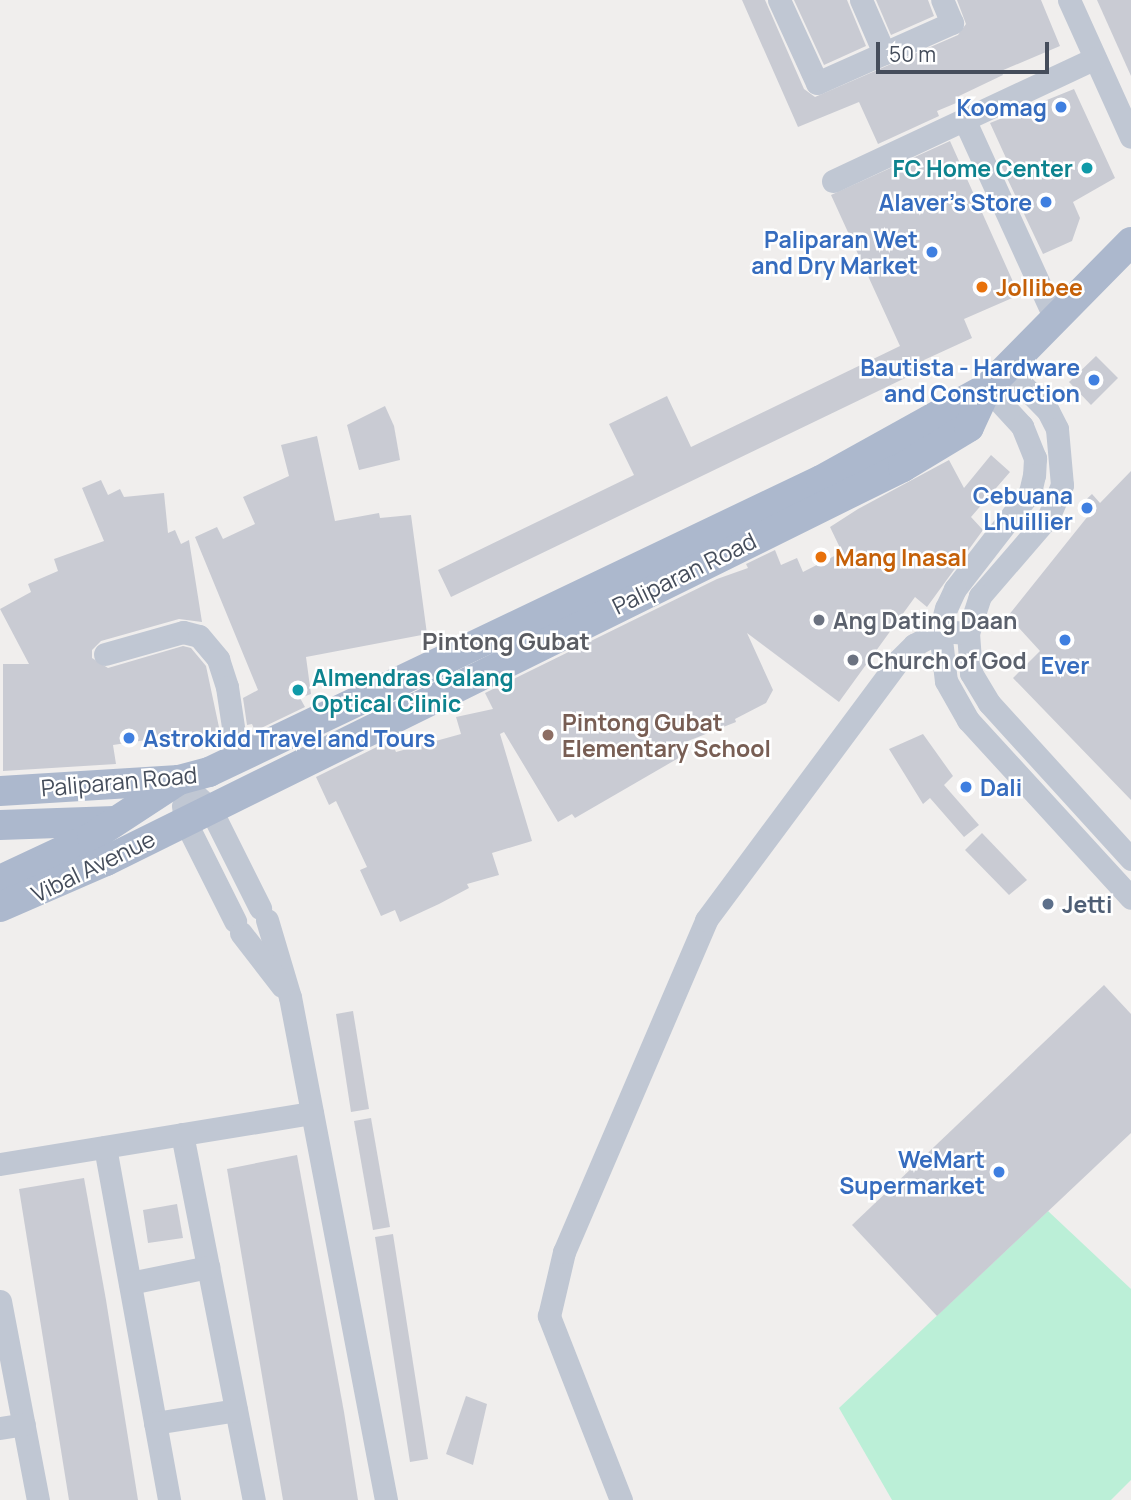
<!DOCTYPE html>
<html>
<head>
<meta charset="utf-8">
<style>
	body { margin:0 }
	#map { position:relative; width:1131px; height:1500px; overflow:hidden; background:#f0eeed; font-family:Manrope,sans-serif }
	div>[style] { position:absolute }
	.green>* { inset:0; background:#bbefd7 }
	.building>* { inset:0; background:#c9cbd3 }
	.minor>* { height:23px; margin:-11.5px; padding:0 11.5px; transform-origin:11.5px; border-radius:11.5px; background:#c0c7d3 }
	.major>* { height:30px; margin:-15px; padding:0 15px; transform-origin:15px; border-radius:15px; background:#acb8cd }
	.dots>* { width:19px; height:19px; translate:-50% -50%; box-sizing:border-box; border:4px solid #fff; border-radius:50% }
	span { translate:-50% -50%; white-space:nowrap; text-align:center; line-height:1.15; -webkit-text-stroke:5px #fff; paint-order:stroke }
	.shop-label { font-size:23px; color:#366cbe; font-weight:700 }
	.right { translate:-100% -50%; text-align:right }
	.left { translate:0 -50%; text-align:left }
	.culture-label { font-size:23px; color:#0d838f; font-weight:700 }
	.food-label { font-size:23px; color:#c56008; font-weight:700 }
	.street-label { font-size:23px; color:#454d5b }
	.worship-label { font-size:23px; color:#5b616d; font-weight:700 }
	.education-label { font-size:23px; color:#785e54; font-weight:700 }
	.service-label { font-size:23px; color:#4e5e75; font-weight:700 }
	.neighbourhood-label { font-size:24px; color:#5a5c62; font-weight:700 }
	.scale { position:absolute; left:876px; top:42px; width:173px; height:32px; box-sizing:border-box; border:4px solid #454d5b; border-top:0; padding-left:9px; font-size:21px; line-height:24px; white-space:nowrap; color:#454d5b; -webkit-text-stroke:5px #fff; paint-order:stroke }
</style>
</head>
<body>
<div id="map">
	<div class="green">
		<i style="clip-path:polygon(1048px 1211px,1131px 1289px,1131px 1480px,1111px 1500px,892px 1500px,839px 1408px)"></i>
	</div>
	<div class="building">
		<i style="clip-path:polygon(742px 0,765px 0,804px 89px,815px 97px,958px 35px,966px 24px,957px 0,1041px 0,1060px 46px,1001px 71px,1003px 75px,959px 96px,961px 101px,937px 111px,939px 116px,878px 144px,859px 102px,798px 127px)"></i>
		<i style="clip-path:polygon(794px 0,847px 0,866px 46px,824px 65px)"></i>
		<i style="clip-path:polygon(876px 0,928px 0,934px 16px,891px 35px)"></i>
		<i style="clip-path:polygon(1097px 0,1131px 0,1131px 76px)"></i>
		<i style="clip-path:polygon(1074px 89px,1115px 178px,1073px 202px,1080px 218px,1072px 241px,1043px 254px,999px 161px,1006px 158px,990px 123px)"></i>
		<i style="clip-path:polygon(950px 141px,1019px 295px,964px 319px,972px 338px,924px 360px,928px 367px,451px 597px,438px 570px,634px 475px,609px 424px,667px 396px,691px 447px,900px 346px,831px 195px)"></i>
		<i style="clip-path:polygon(1096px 356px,1118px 378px,1091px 405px,1069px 382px)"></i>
		<i style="clip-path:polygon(385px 406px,394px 426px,400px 460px,359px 470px,347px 425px)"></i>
		<i style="clip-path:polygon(317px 436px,335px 521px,379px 513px,380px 518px,411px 515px,427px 634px,306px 657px,311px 694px,300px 698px,305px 707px,255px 731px,252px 724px,247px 725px,243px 698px,258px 690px,195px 537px,217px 527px,223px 539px,255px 524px,243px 497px,289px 476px,281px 445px)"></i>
		<i style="clip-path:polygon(991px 455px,1010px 472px,971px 517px,983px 530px,927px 607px,915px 597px,839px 702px,747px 633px,773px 690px,766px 703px,735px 719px,736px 722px,683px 743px,689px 752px,575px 818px,572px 814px,558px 822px,504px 732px,500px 734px,532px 841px,492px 853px,499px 875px,467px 884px,469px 888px,439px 904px,400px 922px,395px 910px,381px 916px,360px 870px,367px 867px,336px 801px,329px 805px,316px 777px,391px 740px,396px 752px,461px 734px,456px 717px,493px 709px,485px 693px,717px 579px,748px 568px,746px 564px,775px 550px,781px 565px,797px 558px,803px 572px,842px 552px,830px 527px,858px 509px,949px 460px,964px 488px)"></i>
		<i style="clip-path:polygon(1131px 471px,1131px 800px,1013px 678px,1040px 651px,1008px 616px,1088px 516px,1079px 506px,1092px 494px,1100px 503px)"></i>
		<i style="clip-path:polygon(101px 480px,108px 495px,120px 489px,124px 497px,164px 493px,168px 533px,175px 530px,181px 544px,189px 540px,202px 622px,179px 619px,101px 641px,92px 650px,92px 658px,108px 668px,183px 646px,191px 648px,206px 666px,220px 732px,155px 747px,153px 739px,113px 745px,116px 764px,3px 771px,3px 664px,29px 664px,0 609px,31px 592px,28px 584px,58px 571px,54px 559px,104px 541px,82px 488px)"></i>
		<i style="clip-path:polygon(923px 734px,953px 776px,944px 785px,979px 825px,964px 837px,930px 798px,923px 804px,889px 749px)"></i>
		<i style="clip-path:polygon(982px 833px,1027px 880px,1009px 895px,965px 850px)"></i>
		<i style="clip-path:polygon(1104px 985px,1131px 1014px,1131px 1133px,937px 1316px,852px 1225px)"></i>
		<i style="clip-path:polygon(353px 1011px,369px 1109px,351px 1112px,336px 1014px)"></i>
		<i style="clip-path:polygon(371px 1118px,390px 1227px,373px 1230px,354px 1121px)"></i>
		<i style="clip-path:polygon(297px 1155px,344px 1412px,358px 1500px,283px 1500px,227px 1169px)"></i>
		<i style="clip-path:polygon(84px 1178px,106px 1300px,138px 1500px,69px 1500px,19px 1189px)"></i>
		<i style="clip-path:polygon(177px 1204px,183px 1238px,148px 1243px,143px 1210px)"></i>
		<i style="clip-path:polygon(393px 1234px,428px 1459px,410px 1462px,375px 1237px)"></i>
		<i style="clip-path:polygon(466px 1396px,487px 1404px,473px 1465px,446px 1454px)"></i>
	</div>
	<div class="minor">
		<i style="left:779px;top:0;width:91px;rotate:65.4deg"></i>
		<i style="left:817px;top:83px;width:148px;rotate:-24deg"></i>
		<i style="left:952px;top:23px;width:25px;rotate:-113deg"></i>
		<i style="left:861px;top:0;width:58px;rotate:66.5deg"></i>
		<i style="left:1069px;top:0;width:150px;rotate:65.7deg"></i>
		<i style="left:964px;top:119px;width:222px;rotate:65.5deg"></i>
		<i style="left:833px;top:181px;width:289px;rotate:-25.1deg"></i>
		<i style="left:1008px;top:370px;width:57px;rotate:45.7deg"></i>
		<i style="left:1048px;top:411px;width:20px;rotate:63deg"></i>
		<i style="left:1057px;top:429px;width:56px;rotate:84.9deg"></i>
		<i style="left:1062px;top:485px;width:34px;rotate:113deg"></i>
		<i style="left:1049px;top:516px;width:106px;rotate:130.8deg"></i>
		<i style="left:980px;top:596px;width:39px;rotate:108deg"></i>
		<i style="left:968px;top:633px;width:40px;rotate:85.7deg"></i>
		<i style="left:971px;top:673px;width:35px;rotate:59deg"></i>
		<i style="left:989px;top:703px;width:211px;rotate:47.7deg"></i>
		<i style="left:987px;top:388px;width:52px;rotate:47.4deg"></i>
		<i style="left:1022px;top:426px;width:35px;rotate:68deg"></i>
		<i style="left:1035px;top:458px;width:17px;rotate:93deg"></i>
		<i style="left:1034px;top:475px;width:17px;rotate:103deg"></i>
		<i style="left:1030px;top:492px;width:123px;rotate:127.7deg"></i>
		<i style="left:955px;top:589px;width:21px;rotate:115deg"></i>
		<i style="left:946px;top:608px;width:24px;rotate:105deg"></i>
		<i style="left:940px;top:631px;width:50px;rotate:83.2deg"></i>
		<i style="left:946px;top:681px;width:45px;rotate:60.6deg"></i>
		<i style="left:968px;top:720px;width:241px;rotate:47.5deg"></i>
		<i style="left:105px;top:654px;width:81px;rotate:-15.8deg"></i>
		<i style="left:183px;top:632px;width:16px;rotate:14deg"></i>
		<i style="left:199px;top:636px;width:30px;rotate:50deg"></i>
		<i style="left:218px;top:659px;width:29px;rotate:72deg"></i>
		<i style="left:227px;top:687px;width:74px;rotate:81.4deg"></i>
		<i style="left:179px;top:780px;width:42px;rotate:42.1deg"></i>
		<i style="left:210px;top:808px;width:112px;rotate:63.4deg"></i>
		<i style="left:183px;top:806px;width:15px;rotate:82deg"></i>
		<i style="left:185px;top:821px;width:112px;rotate:63.4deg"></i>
		<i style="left:267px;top:920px;width:80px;rotate:73.4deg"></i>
		<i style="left:290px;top:997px;width:512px;rotate:79.19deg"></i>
		<i style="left:241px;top:933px;width:67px;rotate:52.3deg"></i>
		<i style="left:182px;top:1134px;width:373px;rotate:78.9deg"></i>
		<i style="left:105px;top:1147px;width:359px;rotate:79.7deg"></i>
		<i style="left:0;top:1164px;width:316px;rotate:-9.3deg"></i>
		<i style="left:130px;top:1283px;width:80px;rotate:-11.6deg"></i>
		<i style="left:0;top:1301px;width:203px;rotate:79.2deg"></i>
		<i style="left:155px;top:1423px;width:82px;rotate:-9.1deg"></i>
		<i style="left:0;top:1428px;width:24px;rotate:-9deg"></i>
		<i style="left:621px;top:1500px;width:198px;rotate:-111.4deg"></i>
		<i style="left:549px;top:1316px;width:66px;rotate:-76.8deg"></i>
		<i style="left:564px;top:1252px;width:361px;rotate:-66.8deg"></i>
		<i style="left:706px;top:920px;width:322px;rotate:-53.4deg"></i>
		<i style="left:898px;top:661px;width:23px;rotate:-45deg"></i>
		<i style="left:914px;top:645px;width:30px;rotate:-28deg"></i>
		<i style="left:940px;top:631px;width:28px;rotate:4deg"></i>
	</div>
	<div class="major">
		<i style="left:0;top:791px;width:179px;rotate:-3.5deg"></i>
		<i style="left:179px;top:780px;width:31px;rotate:-15deg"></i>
		<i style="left:209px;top:772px;width:678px;rotate:-25.51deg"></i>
		<i style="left:821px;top:480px;width:190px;rotate:-29deg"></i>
		<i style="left:987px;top:388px;width:205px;rotate:-45.4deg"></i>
		<i style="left:0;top:825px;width:115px;rotate:-2deg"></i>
		<i style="left:0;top:880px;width:102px;rotate:-25.1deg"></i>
		<i style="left:92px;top:837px;width:104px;rotate:-33.2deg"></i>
		<i style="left:0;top:907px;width:116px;rotate:-23.5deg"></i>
		<i style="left:106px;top:861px;width:889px;rotate:-26.31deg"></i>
		<i style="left:903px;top:467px;width:77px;rotate:-31.2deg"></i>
		<i style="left:969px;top:427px;width:43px;rotate:-65.2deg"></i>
	</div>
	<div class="dots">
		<i style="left:1061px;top:107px;background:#3f7fe0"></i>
		<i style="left:1087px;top:168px;background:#0f9aa8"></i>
		<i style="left:1046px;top:202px;background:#3f7fe0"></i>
		<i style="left:932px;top:252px;background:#3f7fe0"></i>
		<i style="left:982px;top:287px;background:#e8710a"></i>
		<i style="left:1094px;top:380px;background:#3f7fe0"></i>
		<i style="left:1087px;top:508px;background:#3f7fe0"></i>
		<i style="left:821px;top:557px;background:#e8710a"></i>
		<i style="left:819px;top:620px;background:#6b7280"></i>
		<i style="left:1065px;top:640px;background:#3f7fe0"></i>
		<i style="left:853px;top:660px;background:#6b7280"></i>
		<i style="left:298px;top:690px;background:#0f9aa8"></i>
		<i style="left:548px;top:735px;background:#8d6e63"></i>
		<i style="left:129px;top:738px;background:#3f7fe0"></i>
		<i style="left:966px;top:787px;background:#3f7fe0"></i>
		<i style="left:1048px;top:904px;background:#5c6f8a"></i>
		<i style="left:999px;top:1172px;background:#3f7fe0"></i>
	</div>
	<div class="shop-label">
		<span class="right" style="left:1047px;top:107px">Koomag</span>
		<span class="right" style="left:1032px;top:202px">Alaver's Store</span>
		<span class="right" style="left:918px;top:252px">Paliparan Wet<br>and Dry Market</span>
		<span class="right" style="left:1080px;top:380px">Bautista - Hardware<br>and Construction</span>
		<span class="right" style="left:1073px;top:508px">Cebuana<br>Lhuillier</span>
		<span style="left:1065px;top:665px">Ever</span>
		<span class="left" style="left:143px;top:738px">Astrokidd Travel and Tours</span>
		<span class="left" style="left:980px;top:787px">Dali</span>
		<span class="right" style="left:985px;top:1172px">WeMart<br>Supermarket</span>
	</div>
	<div class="culture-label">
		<span class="right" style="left:1073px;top:168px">FC Home Center</span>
		<span class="left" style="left:312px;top:690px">Almendras Galang<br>Optical Clinic</span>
	</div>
	<div class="food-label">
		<span class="left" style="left:996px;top:287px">Jollibee</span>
		<span class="left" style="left:835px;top:557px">Mang Inasal</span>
	</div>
	<div class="street-label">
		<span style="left:684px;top:573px;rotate:-26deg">Paliparan Road</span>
		<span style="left:119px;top:781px;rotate:-5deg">Paliparan Road</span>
		<span style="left:93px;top:866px;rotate:-26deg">Vibal Avenue</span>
	</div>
	<div class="worship-label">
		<span class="left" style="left:833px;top:620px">Ang Dating Daan</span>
		<span class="left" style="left:867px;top:660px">Church of God</span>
	</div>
	<div class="education-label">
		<span class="left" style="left:562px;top:735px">Pintong Gubat<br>Elementary School</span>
	</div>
	<div class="service-label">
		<span class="left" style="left:1062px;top:904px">Jetti</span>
	</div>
	<div class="neighbourhood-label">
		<span style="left:506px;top:641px">Pintong Gubat</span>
	</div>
	<div class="scale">50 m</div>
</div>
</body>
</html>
